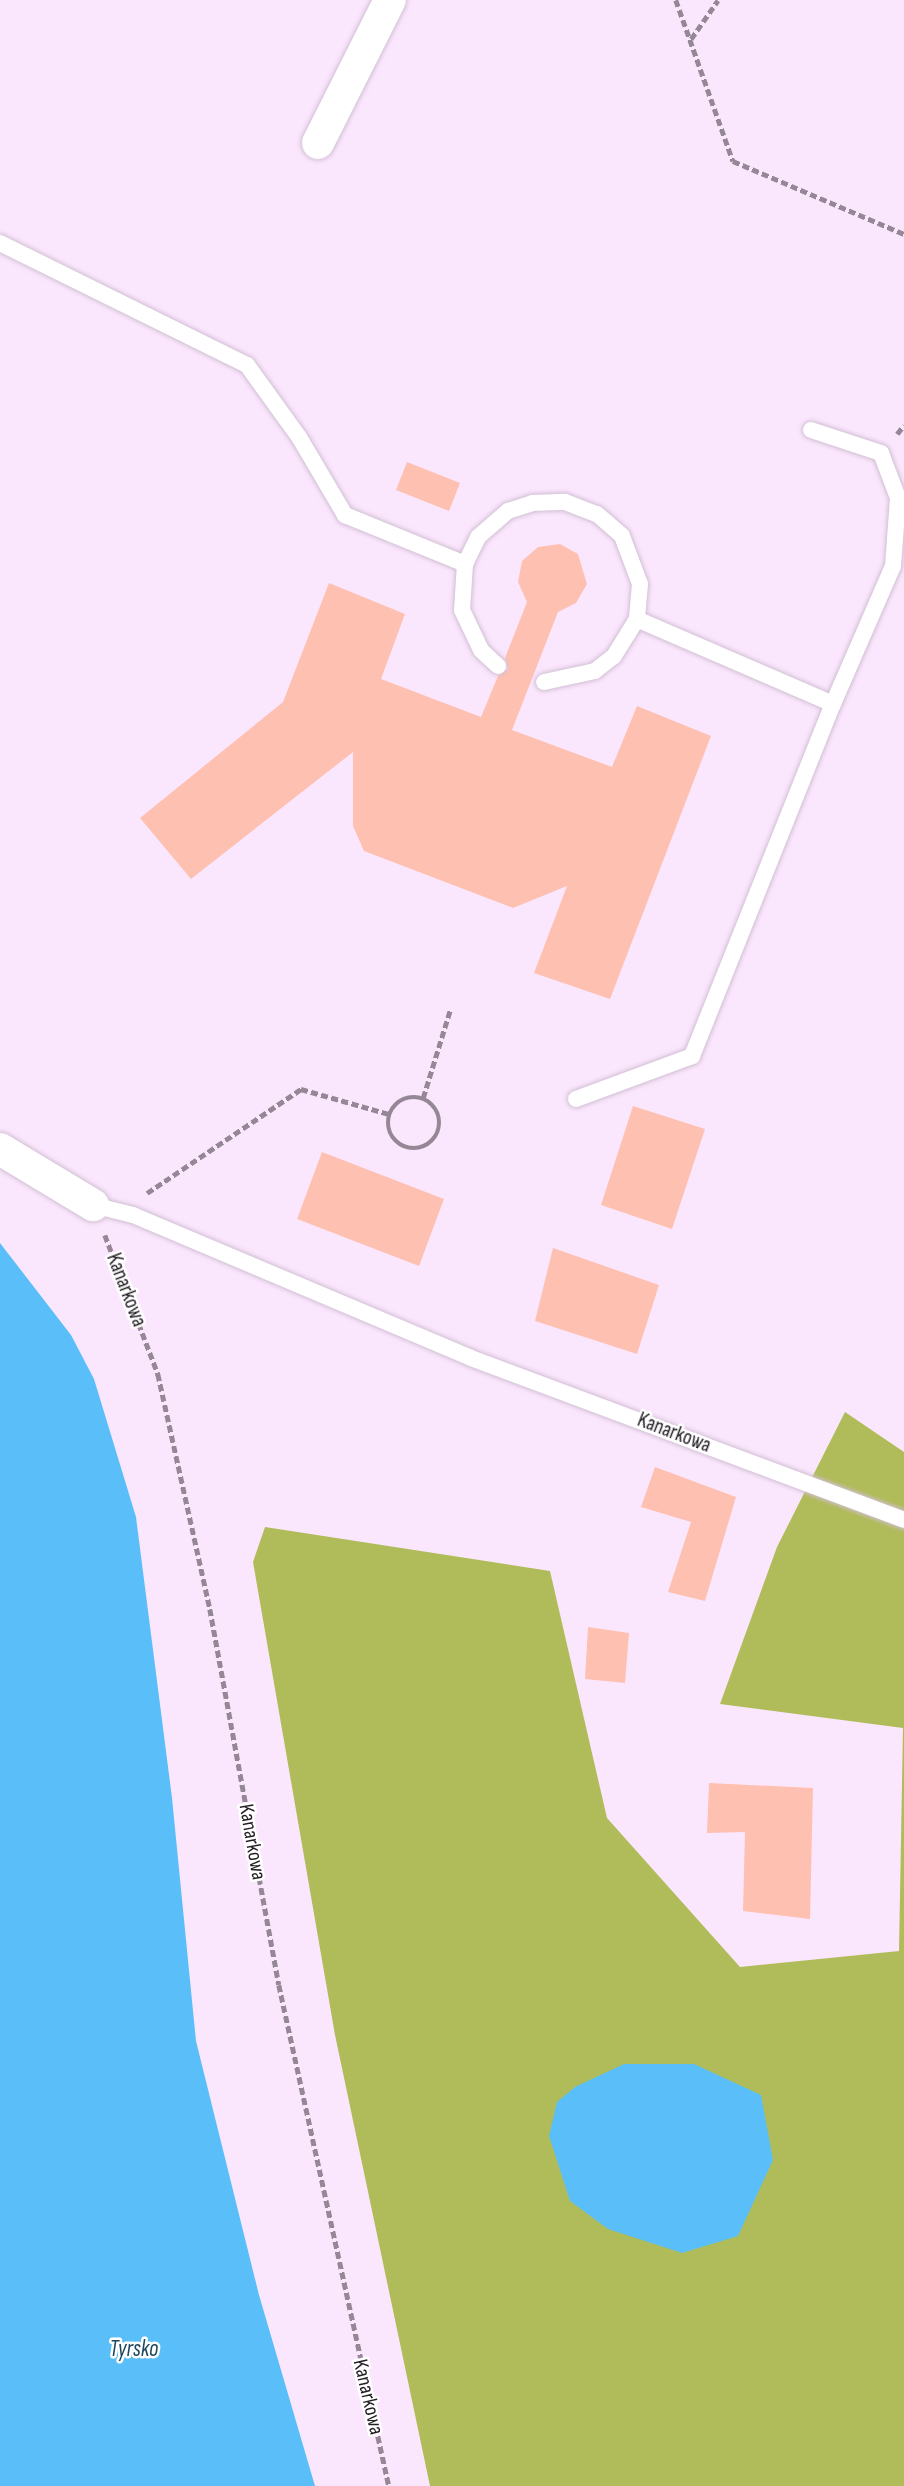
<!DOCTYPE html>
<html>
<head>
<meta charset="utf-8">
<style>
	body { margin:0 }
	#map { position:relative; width:904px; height:2486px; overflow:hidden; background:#fbe7fd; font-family:"Sofia Sans Condensed",sans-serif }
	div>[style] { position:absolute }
	.forest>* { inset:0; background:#b0bc59 }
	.water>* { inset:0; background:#5abff8 }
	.building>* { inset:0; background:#fec0b1 }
	.path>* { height:4.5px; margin-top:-2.25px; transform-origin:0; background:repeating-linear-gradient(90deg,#958796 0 7px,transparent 0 10.5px) }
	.path>.ring { margin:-2.25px; padding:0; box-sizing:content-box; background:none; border:4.5px solid #958796; border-radius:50% }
	.roads { filter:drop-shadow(0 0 2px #d1bfd4) drop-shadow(0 0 2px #d1bfd4) }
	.service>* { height:16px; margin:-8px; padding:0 8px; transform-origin:8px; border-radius:8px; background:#fff }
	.minor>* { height:32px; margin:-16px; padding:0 16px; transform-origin:16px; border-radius:16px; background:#fff }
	span { translate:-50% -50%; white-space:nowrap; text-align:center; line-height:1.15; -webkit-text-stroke:5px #fff; paint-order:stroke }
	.street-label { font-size:21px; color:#231d24 }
	.water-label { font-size:23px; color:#1e4860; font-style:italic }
</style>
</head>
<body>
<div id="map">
	<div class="forest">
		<i style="clip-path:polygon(845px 1412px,904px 1452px,904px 2486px,430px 2486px,335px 2035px,253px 1562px,265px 1527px,550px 1571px,607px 1818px,740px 1967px,899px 1951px,903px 1728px,720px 1704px,777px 1547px)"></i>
	</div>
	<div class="water">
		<i style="clip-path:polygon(0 1243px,71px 1335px,94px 1379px,136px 1517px,172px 1798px,196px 2041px,259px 2295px,315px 2486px,0 2486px)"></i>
		<i style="clip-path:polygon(624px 2064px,694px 2064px,761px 2095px,773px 2160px,738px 2236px,682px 2253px,608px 2229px,570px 2201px,549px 2136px,557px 2102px,575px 2087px)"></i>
	</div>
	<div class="building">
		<i style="clip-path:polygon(407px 462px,460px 483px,449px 511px,396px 490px)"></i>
		<i style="clip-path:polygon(560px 544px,578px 554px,587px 584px,576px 603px,558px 612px,512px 730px,612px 767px,637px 706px,711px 736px,610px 999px,534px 973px,567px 886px,513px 908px,364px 851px,353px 826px,353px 752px,191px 879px,140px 818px,283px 702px,329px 583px,405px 614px,381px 679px,481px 717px,498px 676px,508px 669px,505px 658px,527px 602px,518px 582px,522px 561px,538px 547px)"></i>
		<i style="clip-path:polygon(633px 1106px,705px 1129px,672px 1229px,601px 1205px)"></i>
		<i style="clip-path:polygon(322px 1152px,444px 1199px,419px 1266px,297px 1219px)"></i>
		<i style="clip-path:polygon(553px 1248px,659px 1285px,637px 1354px,535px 1321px)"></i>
		<i style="clip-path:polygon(655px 1467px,736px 1497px,705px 1601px,668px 1592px,691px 1522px,641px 1507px)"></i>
		<i style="clip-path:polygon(588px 1627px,629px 1633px,625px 1683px,585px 1679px)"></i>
		<i style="clip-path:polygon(709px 1783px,813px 1788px,810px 1919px,743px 1911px,745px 1832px,707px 1833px)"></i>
	</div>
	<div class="path">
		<i style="left:676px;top:0;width:171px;rotate:70.5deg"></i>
		<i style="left:733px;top:161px;width:186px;rotate:23.1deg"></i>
		<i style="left:691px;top:39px;width:47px;rotate:-55.3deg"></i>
		<i style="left:897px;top:434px;width:11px;rotate:-52deg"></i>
		<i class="ring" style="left:388px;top:1097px;width:47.5px;height:47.5px"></i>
		<i style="left:423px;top:1098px;width:92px;rotate:-72.9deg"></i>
		<i style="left:147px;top:1193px;width:186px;rotate:-34deg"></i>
		<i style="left:301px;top:1089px;width:91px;rotate:15.9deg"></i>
		<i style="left:105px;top:1235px;width:149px;rotate:69.1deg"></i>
		<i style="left:158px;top:1374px;width:241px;rotate:77.5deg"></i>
		<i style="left:210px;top:1609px;width:382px;rotate:79.6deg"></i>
		<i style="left:279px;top:1985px;width:513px;rotate:77.62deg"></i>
	</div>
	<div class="roads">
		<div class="service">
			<i style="left:0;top:243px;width:275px;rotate:26.3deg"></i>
			<i style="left:247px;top:365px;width:89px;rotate:54.2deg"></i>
			<i style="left:299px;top:437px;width:91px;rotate:59.5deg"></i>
			<i style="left:345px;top:515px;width:130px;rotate:22.2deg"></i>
			<i style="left:811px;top:430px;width:74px;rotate:18.2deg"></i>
			<i style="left:881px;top:453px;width:48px;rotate:69.3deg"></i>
			<i style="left:898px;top:498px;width:68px;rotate:94.2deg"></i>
			<i style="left:893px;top:566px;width:150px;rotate:113.5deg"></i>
			<i style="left:498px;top:666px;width:23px;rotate:-137deg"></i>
			<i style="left:481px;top:650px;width:44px;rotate:-115.4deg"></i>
			<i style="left:462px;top:610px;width:46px;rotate:-86.3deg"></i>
			<i style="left:465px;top:564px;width:30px;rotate:-64deg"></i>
			<i style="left:478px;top:537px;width:40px;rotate:-41deg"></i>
			<i style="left:508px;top:511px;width:25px;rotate:-18deg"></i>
			<i style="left:532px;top:503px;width:33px;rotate:-2deg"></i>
			<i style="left:565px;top:502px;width:34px;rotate:21deg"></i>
			<i style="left:597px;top:514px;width:33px;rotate:41deg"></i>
			<i style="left:622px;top:536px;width:51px;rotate:69.4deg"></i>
			<i style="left:640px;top:584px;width:35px;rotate:95deg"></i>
			<i style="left:637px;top:619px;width:44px;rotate:121.9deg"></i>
			<i style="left:614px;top:656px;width:24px;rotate:142deg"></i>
			<i style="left:595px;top:671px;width:52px;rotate:167.8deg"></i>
			<i style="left:576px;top:1099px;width:124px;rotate:-20.3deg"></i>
			<i style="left:692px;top:1056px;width:379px;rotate:-68.2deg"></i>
			<i style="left:833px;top:704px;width:214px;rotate:-156.6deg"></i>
			<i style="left:93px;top:1205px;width:41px;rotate:14deg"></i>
			<i style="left:133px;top:1215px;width:367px;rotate:22.9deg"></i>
			<i style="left:471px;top:1358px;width:462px;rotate:20.5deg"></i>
		</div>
		<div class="minor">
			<i style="left:318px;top:143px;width:160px;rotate:-63.3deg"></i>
			<i style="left:0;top:1149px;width:109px;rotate:31.1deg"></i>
		</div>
	</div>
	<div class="street-label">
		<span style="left:126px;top:1290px;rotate:69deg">Kanarkowa</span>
		<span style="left:674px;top:1433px;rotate:21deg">Kanarkowa</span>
		<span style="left:252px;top:1842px;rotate:80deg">Kanarkowa</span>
		<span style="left:368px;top:2397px;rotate:77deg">Kanarkowa</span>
	</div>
	<div class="water-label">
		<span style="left:134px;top:2349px">Tyrsko</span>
	</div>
</div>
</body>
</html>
